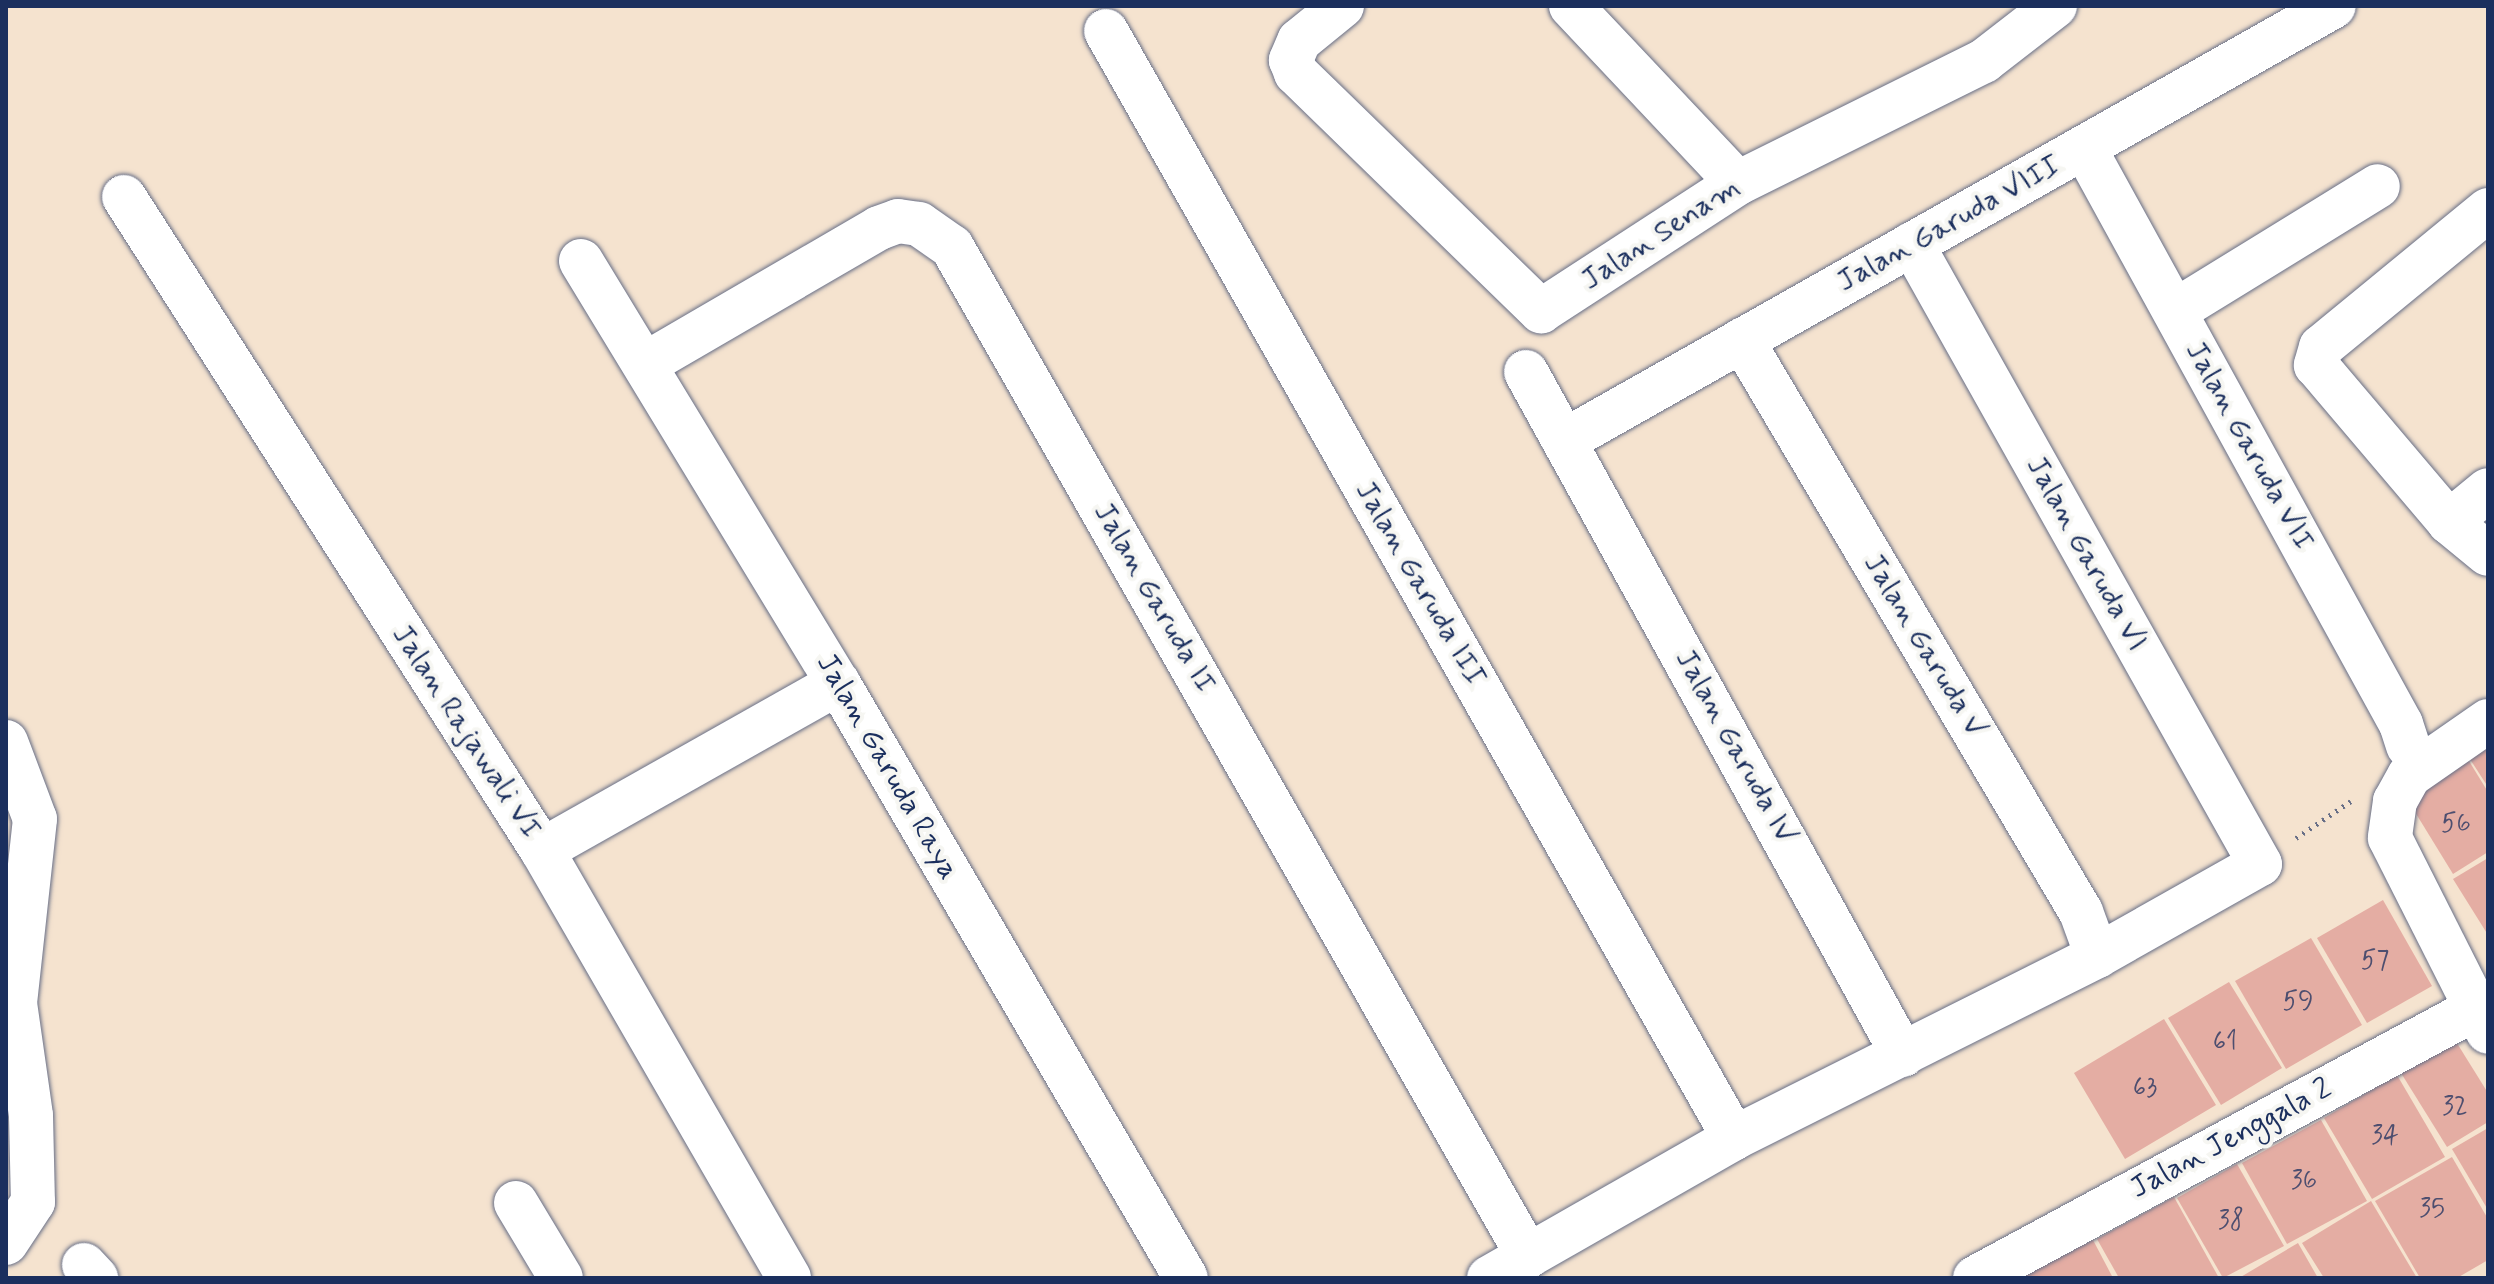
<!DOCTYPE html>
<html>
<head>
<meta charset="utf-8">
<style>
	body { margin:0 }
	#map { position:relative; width:2494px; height:1284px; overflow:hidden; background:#f5e3cf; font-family:Mynerve,sans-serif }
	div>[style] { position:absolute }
	.building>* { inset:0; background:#e4ada3 }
	.path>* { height:5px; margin-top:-2.5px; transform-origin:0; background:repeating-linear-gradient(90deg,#676e86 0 2px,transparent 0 8px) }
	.roads { filter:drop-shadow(0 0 2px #676e86) drop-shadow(0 0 2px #676e86) }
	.minor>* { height:44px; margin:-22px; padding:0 22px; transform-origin:22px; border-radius:22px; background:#fff }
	span { translate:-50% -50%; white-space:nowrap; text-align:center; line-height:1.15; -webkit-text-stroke:8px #f6f6f2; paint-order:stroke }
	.number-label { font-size:26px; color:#4d4e6f }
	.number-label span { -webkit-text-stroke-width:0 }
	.street-label { font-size:30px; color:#1b2f5e }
	.frame { position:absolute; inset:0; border:8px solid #1b2f5e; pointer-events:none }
</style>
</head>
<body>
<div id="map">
	<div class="building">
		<i style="clip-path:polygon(2488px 744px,2488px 787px,2468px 756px)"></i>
		<i style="clip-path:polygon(2469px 761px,2488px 792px,2488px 852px,2453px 874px,2407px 799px)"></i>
		<i style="clip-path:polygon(2488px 858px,2488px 935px,2453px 879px)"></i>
		<i style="clip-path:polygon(2383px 900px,2432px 986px,2367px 1023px,2317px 938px)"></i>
		<i style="clip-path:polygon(2311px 938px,2362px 1025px,2286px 1069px,2235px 981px)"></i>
		<i style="clip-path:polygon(2229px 982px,2282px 1068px,2221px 1105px,2168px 1018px)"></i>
		<i style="clip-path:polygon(2164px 1019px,2216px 1105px,2125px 1159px,2074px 1073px)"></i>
		<i style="clip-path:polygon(2455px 1040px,2488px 1093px,2488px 1122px,2447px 1147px,2401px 1073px)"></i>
		<i style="clip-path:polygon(2397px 1075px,2445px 1157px,2372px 1199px,2324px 1118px)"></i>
		<i style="clip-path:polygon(2321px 1120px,2367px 1201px,2287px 1244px,2242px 1163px)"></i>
		<i style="clip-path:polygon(2488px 1128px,2488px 1210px,2452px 1149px)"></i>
		<i style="clip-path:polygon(2452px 1157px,2488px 1219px,2488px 1260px,2457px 1278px,2420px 1278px,2375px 1201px)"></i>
		<i style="clip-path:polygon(2237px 1164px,2284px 1246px,2223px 1278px,2177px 1198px)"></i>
		<i style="clip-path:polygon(2174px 1197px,2219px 1278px,2119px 1278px,2097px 1239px)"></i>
		<i style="clip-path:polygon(2371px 1201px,2417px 1278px,2324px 1278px,2302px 1243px)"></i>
		<i style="clip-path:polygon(2093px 1240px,2113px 1278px,2020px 1278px)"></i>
		<i style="clip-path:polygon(2298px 1243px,2318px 1278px,2239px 1278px)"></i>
	</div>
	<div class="path">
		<i style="left:2296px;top:838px;width:66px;rotate:-33.9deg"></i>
	</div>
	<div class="roads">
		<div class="minor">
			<i style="left:1342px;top:6px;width:55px;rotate:140.9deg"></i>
			<i style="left:1299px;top:41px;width:21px;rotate:113deg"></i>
			<i style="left:1291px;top:60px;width:14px;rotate:69deg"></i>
			<i style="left:1296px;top:73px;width:342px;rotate:44.2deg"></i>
			<i style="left:1541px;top:311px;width:235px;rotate:-33deg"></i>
			<i style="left:1738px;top:183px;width:275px;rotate:-26.4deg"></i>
			<i style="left:1984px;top:61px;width:90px;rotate:-37.8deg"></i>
			<i style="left:1571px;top:6px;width:243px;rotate:46.7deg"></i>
			<i style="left:1106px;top:31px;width:1273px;rotate:60.43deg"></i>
			<i style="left:2085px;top:149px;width:656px;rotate:61.21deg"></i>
			<i style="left:2401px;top:724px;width:23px;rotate:72deg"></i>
			<i style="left:124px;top:197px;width:775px;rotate:57.38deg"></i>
			<i style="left:542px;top:850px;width:494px;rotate:60deg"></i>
			<i style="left:2488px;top:210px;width:216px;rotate:140.6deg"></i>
			<i style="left:2321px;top:347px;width:19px;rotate:106deg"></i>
			<i style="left:2316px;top:365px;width:206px;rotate:49.7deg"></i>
			<i style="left:2449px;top:522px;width:50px;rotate:39.4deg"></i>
			<i style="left:581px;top:261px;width:494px;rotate:58.7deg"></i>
			<i style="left:838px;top:683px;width:689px;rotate:59.68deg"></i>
			<i style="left:2175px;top:311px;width:238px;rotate:-31.6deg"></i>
			<i style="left:1742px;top:340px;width:665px;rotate:59.35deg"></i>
			<i style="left:2081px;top:912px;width:47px;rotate:70deg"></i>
			<i style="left:647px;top:363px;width:268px;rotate:-30.2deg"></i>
			<i style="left:879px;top:228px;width:20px;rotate:-20deg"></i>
			<i style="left:898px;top:221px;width:21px;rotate:8deg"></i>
			<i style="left:919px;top:224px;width:40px;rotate:34.9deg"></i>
			<i style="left:952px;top:247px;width:1162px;rotate:60.28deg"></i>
			<i style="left:1526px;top:372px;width:780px;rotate:61.1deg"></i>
			<i style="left:1564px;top:441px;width:884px;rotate:-29.46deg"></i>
			<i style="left:2449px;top:522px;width:50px;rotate:-39.4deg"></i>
			<i style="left:2488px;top:721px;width:96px;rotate:145.2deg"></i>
			<i style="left:2409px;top:776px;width:29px;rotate:119deg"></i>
			<i style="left:2395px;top:801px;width:37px;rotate:98deg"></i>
			<i style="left:2390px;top:838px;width:217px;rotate:63.2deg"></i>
			<i style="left:6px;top:742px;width:82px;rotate:69.4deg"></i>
			<i style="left:35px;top:819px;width:185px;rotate:96.2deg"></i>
			<i style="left:15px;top:1003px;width:114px;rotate:81.9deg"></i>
			<i style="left:31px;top:1116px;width:86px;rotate:88.7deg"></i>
			<i style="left:33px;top:1202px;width:49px;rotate:123.4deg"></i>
			<i style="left:542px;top:850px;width:340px;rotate:-29.4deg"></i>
			<i style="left:516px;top:1203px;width:87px;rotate:59deg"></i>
			<i style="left:84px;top:1265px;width:18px;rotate:47deg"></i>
			<i style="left:1489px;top:1278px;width:282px;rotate:-29.7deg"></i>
			<i style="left:1734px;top:1138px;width:406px;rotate:-26.6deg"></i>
			<i style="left:2097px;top:956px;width:187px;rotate:-29.4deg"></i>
			<i style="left:2260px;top:864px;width:711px;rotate:-119.31deg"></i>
			<i style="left:1975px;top:1278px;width:583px;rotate:-28.28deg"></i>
		</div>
	</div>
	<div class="number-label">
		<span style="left:2456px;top:825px">56</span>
		<span style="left:2375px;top:962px">57</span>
		<span style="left:2298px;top:1003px">59</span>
		<span style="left:2225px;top:1043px">61</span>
		<span style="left:2145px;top:1089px">63</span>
		<span style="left:2455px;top:1108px">32</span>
		<span style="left:2385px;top:1137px">34</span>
		<span style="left:2304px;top:1182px">36</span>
		<span style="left:2432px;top:1210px">35</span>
		<span style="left:2231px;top:1222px">38</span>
	</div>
	<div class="street-label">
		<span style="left:1949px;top:224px;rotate:-29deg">Jalan Garuda VIII</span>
		<span style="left:1661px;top:234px;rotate:-33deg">Jalan Senam</span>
		<span style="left:2249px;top:446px;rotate:61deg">Jalan Garuda VII</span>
		<span style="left:2086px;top:554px;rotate:61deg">Jalan Garuda VI</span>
		<span style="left:1420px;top:584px;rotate:60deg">Jalan Garuda III</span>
		<span style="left:1154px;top:598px;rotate:60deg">Jalan Garuda II</span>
		<span style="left:1924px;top:646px;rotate:59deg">Jalan Garuda V</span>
		<span style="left:466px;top:732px;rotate:57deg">Jalan Rajawali VI</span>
		<span style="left:1735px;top:747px;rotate:61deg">Jalan Garuda IV</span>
		<span style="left:887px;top:767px;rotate:60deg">Jalan Garuda Raya</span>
		<span style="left:2231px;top:1139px;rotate:-28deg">Jalan Jenggala 2</span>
	</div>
	<div class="frame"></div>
</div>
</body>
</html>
